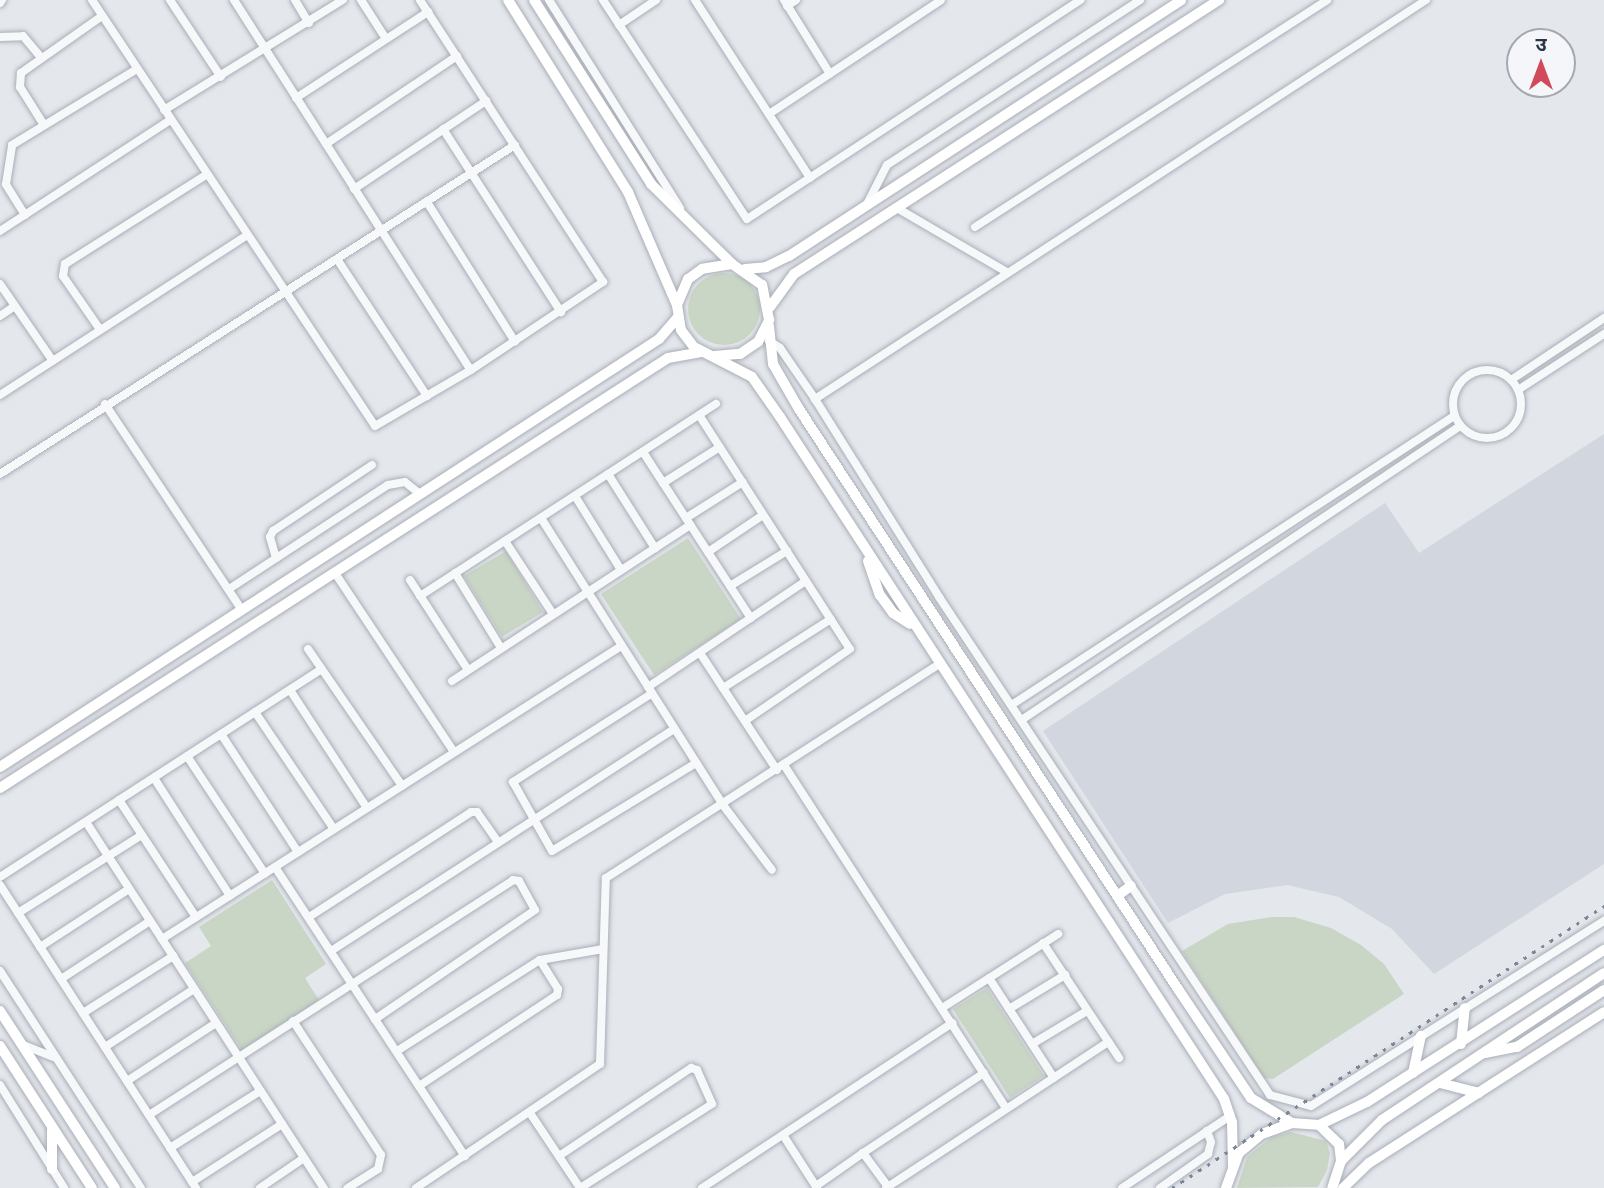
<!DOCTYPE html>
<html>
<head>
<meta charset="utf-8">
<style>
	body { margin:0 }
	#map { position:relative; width:1604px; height:1188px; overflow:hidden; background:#e4e7ec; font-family:Manrope,"Noto Sans Devanagari",sans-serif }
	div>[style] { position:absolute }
	.built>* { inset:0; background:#d2d6de }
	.green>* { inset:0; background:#c9d6c5 }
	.round { border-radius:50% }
	.roads { filter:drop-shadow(0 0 2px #a9aeb7) drop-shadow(0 0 2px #a9aeb7) }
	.street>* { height:8px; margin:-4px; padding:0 4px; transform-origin:4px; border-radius:4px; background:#f7f8fa }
	.street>.ring { margin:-4px; padding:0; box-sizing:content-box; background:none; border:8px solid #f7f8fa; border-radius:50% }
	.secondary>* { height:10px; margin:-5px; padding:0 5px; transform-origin:5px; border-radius:5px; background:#fff }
	.rail>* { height:2.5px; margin-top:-1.25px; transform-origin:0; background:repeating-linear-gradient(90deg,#7d8696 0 3.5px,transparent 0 10.5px) }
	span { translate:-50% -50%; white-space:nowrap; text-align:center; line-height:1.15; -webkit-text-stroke:7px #f4f6f9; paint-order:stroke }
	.north { position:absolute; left:1506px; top:28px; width:70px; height:70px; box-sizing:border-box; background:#f4f6f9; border:2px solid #a4a8b1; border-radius:50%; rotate:0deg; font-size:19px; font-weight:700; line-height:28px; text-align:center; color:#2b3445 }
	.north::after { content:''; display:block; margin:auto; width:24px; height:32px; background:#d1495b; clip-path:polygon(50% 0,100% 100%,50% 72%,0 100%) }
</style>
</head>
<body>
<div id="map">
	<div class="built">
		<i style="clip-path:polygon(1604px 434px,1604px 864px,1434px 974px,1392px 929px,1339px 897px,1287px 885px,1225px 894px,1168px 923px,1043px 731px,1385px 503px,1419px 553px)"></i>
	</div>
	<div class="green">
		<i class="round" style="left:688px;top:273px;width:72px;height:72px"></i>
		<i style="clip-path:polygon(688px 538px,741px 619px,654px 675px,601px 594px)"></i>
		<i style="clip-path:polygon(506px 551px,543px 612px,502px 637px,464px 576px)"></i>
		<i style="clip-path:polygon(272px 880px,326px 964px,305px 978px,319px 1000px,242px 1050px,185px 963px,211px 946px,199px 927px)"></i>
		<i style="clip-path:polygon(1272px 917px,1294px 917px,1331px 928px,1361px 945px,1384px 964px,1404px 994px,1273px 1079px,1264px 1078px,1182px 951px,1228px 924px)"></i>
		<i style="clip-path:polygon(987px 988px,1044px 1076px,1010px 1098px,953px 1009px)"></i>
		<i style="clip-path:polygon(1291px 1132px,1326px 1141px,1330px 1153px,1327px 1170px,1318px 1187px,1237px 1188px,1247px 1157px,1272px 1137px)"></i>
	</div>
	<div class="roads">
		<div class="street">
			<i style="left:92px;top:0;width:511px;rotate:56.4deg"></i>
			<i style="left:375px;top:426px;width:111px;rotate:-30.3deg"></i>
			<i style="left:471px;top:370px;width:159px;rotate:-33.7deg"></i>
			<i style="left:603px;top:282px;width:336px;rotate:-123deg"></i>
			<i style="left:170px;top:0;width:92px;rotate:56.5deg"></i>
			<i style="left:234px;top:0;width:439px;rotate:57.4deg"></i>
			<i style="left:295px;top:0;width:27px;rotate:59deg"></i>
			<i style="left:361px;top:0;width:46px;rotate:57.3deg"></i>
			<i style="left:549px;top:0;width:246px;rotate:57.8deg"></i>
			<i style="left:603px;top:0;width:262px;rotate:56.7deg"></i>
			<i style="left:747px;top:219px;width:399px;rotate:-33.3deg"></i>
			<i style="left:695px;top:0;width:212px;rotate:57.1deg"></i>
			<i style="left:784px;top:0;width:87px;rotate:58.1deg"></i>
			<i style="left:1426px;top:0;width:730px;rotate:146.85deg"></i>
			<i style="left:815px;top:399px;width:234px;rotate:57.9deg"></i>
			<i style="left:939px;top:597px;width:598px;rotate:56.39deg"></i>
			<i style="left:1270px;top:1095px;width:42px;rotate:15deg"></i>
			<i style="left:1311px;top:1106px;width:347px;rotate:-32.3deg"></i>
			<i style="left:0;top:3px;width:4px;rotate:-56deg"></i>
			<i style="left:787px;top:6px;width:11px;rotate:-34deg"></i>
			<i style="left:619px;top:25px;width:45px;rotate:-34deg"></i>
			<i style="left:0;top:37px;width:23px;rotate:-2deg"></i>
			<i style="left:23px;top:36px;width:26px;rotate:50deg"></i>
			<i style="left:296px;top:98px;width:158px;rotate:-33.1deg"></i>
			<i style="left:164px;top:110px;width:210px;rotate:-31.6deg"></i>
			<i style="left:769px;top:114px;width:206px;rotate:-33.5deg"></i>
			<i style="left:44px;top:125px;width:45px;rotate:-122.3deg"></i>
			<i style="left:20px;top:87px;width:14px;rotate:-86deg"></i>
			<i style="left:21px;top:73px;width:99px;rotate:-35.1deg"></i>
			<i style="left:443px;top:129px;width:218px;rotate:57.2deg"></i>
			<i style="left:326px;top:144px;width:158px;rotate:-33.9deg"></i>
			<i style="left:354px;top:189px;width:159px;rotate:-33.7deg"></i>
			<i style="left:427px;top:202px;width:165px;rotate:57.8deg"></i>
			<i style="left:867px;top:204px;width:44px;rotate:-62.9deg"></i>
			<i style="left:887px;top:165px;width:302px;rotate:-33.1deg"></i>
			<i style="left:897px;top:208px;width:125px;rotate:30.3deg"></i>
			<i style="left:25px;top:215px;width:36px;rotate:-122deg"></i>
			<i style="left:6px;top:184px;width:39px;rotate:-81deg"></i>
			<i style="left:12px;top:145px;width:146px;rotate:-31.3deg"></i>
			<i style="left:975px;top:227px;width:419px;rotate:-32.8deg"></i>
			<i style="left:0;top:231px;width:203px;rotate:-33.1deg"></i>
			<i style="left:337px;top:259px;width:164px;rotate:56.7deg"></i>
			<i style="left:0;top:284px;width:93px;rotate:55.5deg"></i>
			<i style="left:0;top:316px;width:18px;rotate:-34deg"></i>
			<i style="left:99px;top:328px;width:63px;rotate:-124.7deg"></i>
			<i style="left:63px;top:276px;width:12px;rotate:-81deg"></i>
			<i style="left:65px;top:264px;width:167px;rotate:-32.3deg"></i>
			<i style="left:769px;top:341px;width:13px;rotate:32deg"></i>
			<i style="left:780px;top:348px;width:62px;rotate:55.5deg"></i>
			<i class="ring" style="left:1453px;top:370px;width:60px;height:60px"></i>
			<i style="left:1511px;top:380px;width:112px;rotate:-33.7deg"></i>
			<i style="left:1518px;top:390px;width:103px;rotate:-33.1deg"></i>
			<i style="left:0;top:395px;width:293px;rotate:-32.9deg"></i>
			<i style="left:105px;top:404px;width:247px;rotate:56.4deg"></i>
			<i style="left:699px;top:415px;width:278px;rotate:57.2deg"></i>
			<i style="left:850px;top:649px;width:127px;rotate:145.6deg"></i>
			<i style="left:643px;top:452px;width:198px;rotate:57deg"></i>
			<i style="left:0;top:474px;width:611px;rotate:-32.57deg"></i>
			<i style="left:608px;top:474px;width:88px;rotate:57.6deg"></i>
			<i style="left:663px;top:483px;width:67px;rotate:-32.3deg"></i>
			<i style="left:575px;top:496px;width:87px;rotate:58.1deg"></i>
			<i style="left:541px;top:518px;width:340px;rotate:57.6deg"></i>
			<i style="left:723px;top:805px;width:81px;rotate:53deg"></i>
			<i style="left:686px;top:518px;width:67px;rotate:-32.3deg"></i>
			<i style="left:505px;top:541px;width:87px;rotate:56.7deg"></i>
			<i style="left:708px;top:552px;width:66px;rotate:-33.9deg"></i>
			<i style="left:276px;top:558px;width:22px;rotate:-106deg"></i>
			<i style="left:270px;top:537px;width:7px;rotate:-63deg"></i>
			<i style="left:273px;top:531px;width:119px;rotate:-33.7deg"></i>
			<i style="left:335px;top:573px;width:215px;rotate:56.4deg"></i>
			<i style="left:455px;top:573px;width:88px;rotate:58.5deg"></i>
			<i style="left:410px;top:580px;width:107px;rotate:57.2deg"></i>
			<i style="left:730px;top:586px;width:67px;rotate:-31.6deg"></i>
			<i style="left:229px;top:589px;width:190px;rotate:-33.2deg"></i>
			<i style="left:388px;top:485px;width:17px;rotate:-10deg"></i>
			<i style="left:405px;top:482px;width:19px;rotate:39deg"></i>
			<i style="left:420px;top:596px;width:353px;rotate:-33deg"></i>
			<i style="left:308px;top:649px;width:166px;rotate:55.5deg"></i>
			<i style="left:700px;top:653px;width:140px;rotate:56.7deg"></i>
			<i style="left:452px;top:681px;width:285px;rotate:-33.2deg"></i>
			<i style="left:648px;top:687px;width:190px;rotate:-33.9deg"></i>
			<i style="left:723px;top:688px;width:128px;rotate:-32.6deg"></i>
			<i style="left:290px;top:690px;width:141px;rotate:56.9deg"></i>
			<i style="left:651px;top:694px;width:164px;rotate:147.5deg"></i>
			<i style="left:513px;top:782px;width:79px;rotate:60.5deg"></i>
			<i style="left:552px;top:851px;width:169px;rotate:-31.4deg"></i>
			<i style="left:1013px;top:704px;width:527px;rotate:-33.15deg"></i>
			<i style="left:255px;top:712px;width:141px;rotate:56deg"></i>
			<i style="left:1023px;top:719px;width:526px;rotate:-33.84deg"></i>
			<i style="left:221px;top:734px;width:141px;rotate:56.9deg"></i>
			<i style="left:187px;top:756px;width:141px;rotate:56.5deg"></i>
			<i style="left:784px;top:765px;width:409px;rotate:57.1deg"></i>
			<i style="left:154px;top:778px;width:140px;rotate:57.2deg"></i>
			<i style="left:119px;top:800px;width:140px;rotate:56.7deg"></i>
			<i style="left:86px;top:822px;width:437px;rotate:57deg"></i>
			<i style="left:275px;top:867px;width:346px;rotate:56.7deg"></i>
			<i style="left:0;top:877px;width:383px;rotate:-32.9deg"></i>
			<i style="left:0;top:885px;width:361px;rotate:57.1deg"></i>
			<i style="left:18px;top:913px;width:146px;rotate:-32.2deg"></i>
			<i style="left:309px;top:917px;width:193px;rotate:-32.9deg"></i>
			<i style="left:471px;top:812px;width:6px"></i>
			<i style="left:477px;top:812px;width:37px;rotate:55deg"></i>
			<i style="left:162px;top:939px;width:545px;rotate:-32.55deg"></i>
			<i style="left:1043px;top:943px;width:138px;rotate:56.5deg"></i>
			<i style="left:40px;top:947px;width:106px;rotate:-33.1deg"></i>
			<i style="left:331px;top:951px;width:409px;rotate:-32.9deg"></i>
			<i style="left:0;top:971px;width:259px;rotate:57deg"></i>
			<i style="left:989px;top:978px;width:119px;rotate:57deg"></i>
			<i style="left:61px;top:979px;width:106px;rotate:-33.1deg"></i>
			<i style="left:942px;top:1008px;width:138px;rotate:-32.5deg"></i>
			<i style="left:1009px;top:1009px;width:66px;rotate:-31.3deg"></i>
			<i style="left:83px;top:1013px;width:107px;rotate:-32.3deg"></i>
			<i style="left:293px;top:1021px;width:160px;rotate:56.7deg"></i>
			<i style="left:381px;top:1155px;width:14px;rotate:102deg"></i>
			<i style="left:378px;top:1169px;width:36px;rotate:148deg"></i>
			<i style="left:21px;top:1044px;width:35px;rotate:22deg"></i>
			<i style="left:1032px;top:1044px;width:64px;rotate:-31deg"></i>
			<i style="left:105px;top:1047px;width:106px;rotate:-33.1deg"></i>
			<i style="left:397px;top:1051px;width:169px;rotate:-32.5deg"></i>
			<i style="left:540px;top:960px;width:64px;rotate:-9.9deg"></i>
			<i style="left:127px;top:1081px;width:106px;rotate:-33.1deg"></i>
			<i style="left:0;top:1085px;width:121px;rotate:58.1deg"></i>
			<i style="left:419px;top:1086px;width:165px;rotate:-33.4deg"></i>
			<i style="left:557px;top:995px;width:6px;rotate:-81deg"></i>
			<i style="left:558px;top:989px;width:34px;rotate:-122deg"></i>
			<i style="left:530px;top:1113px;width:90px;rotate:56.3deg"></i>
			<i style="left:149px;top:1115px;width:433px;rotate:-32.8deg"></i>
			<i style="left:513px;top:880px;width:6px;rotate:9deg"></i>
			<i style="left:519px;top:881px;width:33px;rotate:61deg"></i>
			<i style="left:535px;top:910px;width:194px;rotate:145.7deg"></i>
			<i style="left:783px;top:1135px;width:63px;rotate:57.3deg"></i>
			<i style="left:170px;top:1148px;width:107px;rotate:-32.3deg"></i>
			<i style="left:559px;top:1156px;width:159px;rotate:-33.7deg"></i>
			<i style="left:691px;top:1068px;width:6px;rotate:18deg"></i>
			<i style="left:697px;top:1070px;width:37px;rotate:66deg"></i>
			<i style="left:712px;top:1104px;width:156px;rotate:147.5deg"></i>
			<i style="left:192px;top:1182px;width:107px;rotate:-32.8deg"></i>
			<i style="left:816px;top:1186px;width:57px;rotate:-35.1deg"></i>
			<i style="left:260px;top:1188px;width:53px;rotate:-34.3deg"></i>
			<i style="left:416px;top:1188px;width:222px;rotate:-34deg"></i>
			<i style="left:600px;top:1064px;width:186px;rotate:-88.2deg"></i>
			<i style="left:606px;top:878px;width:396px;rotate:-32.7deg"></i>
			<i style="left:702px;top:1188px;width:300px;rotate:-33.4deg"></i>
			<i style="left:886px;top:1188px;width:266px;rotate:-33.3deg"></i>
			<i style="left:889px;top:1188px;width:44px;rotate:-126.6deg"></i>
			<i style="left:863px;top:1153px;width:145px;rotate:-33.5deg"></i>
			<i style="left:1122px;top:1188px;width:130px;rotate:-33.7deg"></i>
			<i style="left:1160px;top:1188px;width:59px;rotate:-35.3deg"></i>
			<i style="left:1208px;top:1154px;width:12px;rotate:-76deg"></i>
			<i style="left:1211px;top:1142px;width:12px;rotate:-110deg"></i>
		</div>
		<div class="secondary">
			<i style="left:508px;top:0;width:226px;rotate:58deg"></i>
			<i style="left:628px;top:192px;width:123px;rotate:66.6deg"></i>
			<i style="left:534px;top:0;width:218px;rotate:57.5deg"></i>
			<i style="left:651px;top:184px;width:114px;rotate:44.6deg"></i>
			<i style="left:745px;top:269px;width:21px;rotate:-5deg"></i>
			<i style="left:766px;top:267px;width:25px;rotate:-26deg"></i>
			<i style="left:789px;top:256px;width:468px;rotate:-33.1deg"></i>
			<i style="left:770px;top:307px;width:41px;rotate:-54deg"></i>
			<i style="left:794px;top:274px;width:506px;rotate:-32.81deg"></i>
			<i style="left:769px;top:326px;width:38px;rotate:84deg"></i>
			<i style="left:773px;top:364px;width:52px;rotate:60deg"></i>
			<i style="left:799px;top:409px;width:693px;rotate:56.84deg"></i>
			<i style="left:1178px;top:989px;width:131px;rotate:56.2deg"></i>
			<i style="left:1251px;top:1098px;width:48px;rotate:31.4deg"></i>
			<i style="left:715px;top:356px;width:25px;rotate:-5deg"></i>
			<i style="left:740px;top:354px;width:22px;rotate:-34deg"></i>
			<i style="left:758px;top:342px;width:25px;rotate:-63deg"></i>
			<i style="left:769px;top:320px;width:36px;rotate:-101deg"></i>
			<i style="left:762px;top:285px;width:37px;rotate:-145deg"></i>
			<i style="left:732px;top:264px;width:30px;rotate:171deg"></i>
			<i style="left:702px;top:269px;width:17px;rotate:144deg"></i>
			<i style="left:688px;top:279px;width:28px;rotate:113deg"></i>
			<i style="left:677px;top:305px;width:25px;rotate:81deg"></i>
			<i style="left:681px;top:330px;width:21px;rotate:53deg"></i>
			<i style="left:694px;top:347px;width:65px;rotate:27.3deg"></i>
			<i style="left:752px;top:377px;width:49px;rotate:55deg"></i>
			<i style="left:780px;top:417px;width:814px;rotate:56.93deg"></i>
			<i style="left:1224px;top:1099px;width:24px;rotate:71deg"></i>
			<i style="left:1232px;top:1122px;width:45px;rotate:88.7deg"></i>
			<i style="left:868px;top:561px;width:36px;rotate:71deg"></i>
			<i style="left:880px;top:595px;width:22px;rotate:54deg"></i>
			<i style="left:893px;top:613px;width:20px;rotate:33deg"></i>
			<i style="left:0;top:767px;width:786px;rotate:-33deg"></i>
			<i style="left:659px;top:339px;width:28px;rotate:-49deg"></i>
			<i style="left:0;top:788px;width:794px;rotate:-32.77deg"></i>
			<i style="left:668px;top:358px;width:35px;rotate:-10deg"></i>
			<i style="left:1117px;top:896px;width:17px;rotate:-36deg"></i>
			<i style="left:0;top:1011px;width:211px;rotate:57deg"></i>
			<i style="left:1461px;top:1044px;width:36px;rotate:-84deg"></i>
			<i style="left:0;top:1046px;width:169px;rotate:57.1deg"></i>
			<i style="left:1485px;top:1053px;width:33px;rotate:-11deg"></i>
			<i style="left:1517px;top:1047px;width:104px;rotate:-33.2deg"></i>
			<i style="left:1413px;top:1073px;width:38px;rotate:-78deg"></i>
			<i style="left:1440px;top:1083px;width:40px;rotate:14.4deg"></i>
			<i style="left:1319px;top:1125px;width:28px;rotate:44deg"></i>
			<i style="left:1339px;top:1144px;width:17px;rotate:83deg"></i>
			<i style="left:1341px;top:1161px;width:28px;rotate:108deg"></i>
			<i style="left:1341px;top:1161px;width:58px;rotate:-45deg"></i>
			<i style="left:1382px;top:1120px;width:266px;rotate:-33.5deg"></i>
			<i style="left:52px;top:1169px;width:39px;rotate:-90deg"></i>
			<i style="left:1226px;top:1188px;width:37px;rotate:-70deg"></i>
			<i style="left:1239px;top:1153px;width:30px;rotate:-40deg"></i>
			<i style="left:1262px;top:1134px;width:32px;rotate:-20deg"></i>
			<i style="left:1292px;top:1123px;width:27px;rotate:4deg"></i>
			<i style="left:1319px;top:1125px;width:53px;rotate:-25.6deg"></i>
			<i style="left:1367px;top:1102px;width:282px;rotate:-32.7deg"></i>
			<i style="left:1343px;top:1188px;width:36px;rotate:-44deg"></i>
			<i style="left:1369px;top:1163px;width:279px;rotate:-32.7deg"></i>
		</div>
	</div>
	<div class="rail">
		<i style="left:1172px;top:1188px;width:516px;rotate:-33.14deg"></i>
	</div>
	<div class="north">उ</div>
</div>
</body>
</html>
